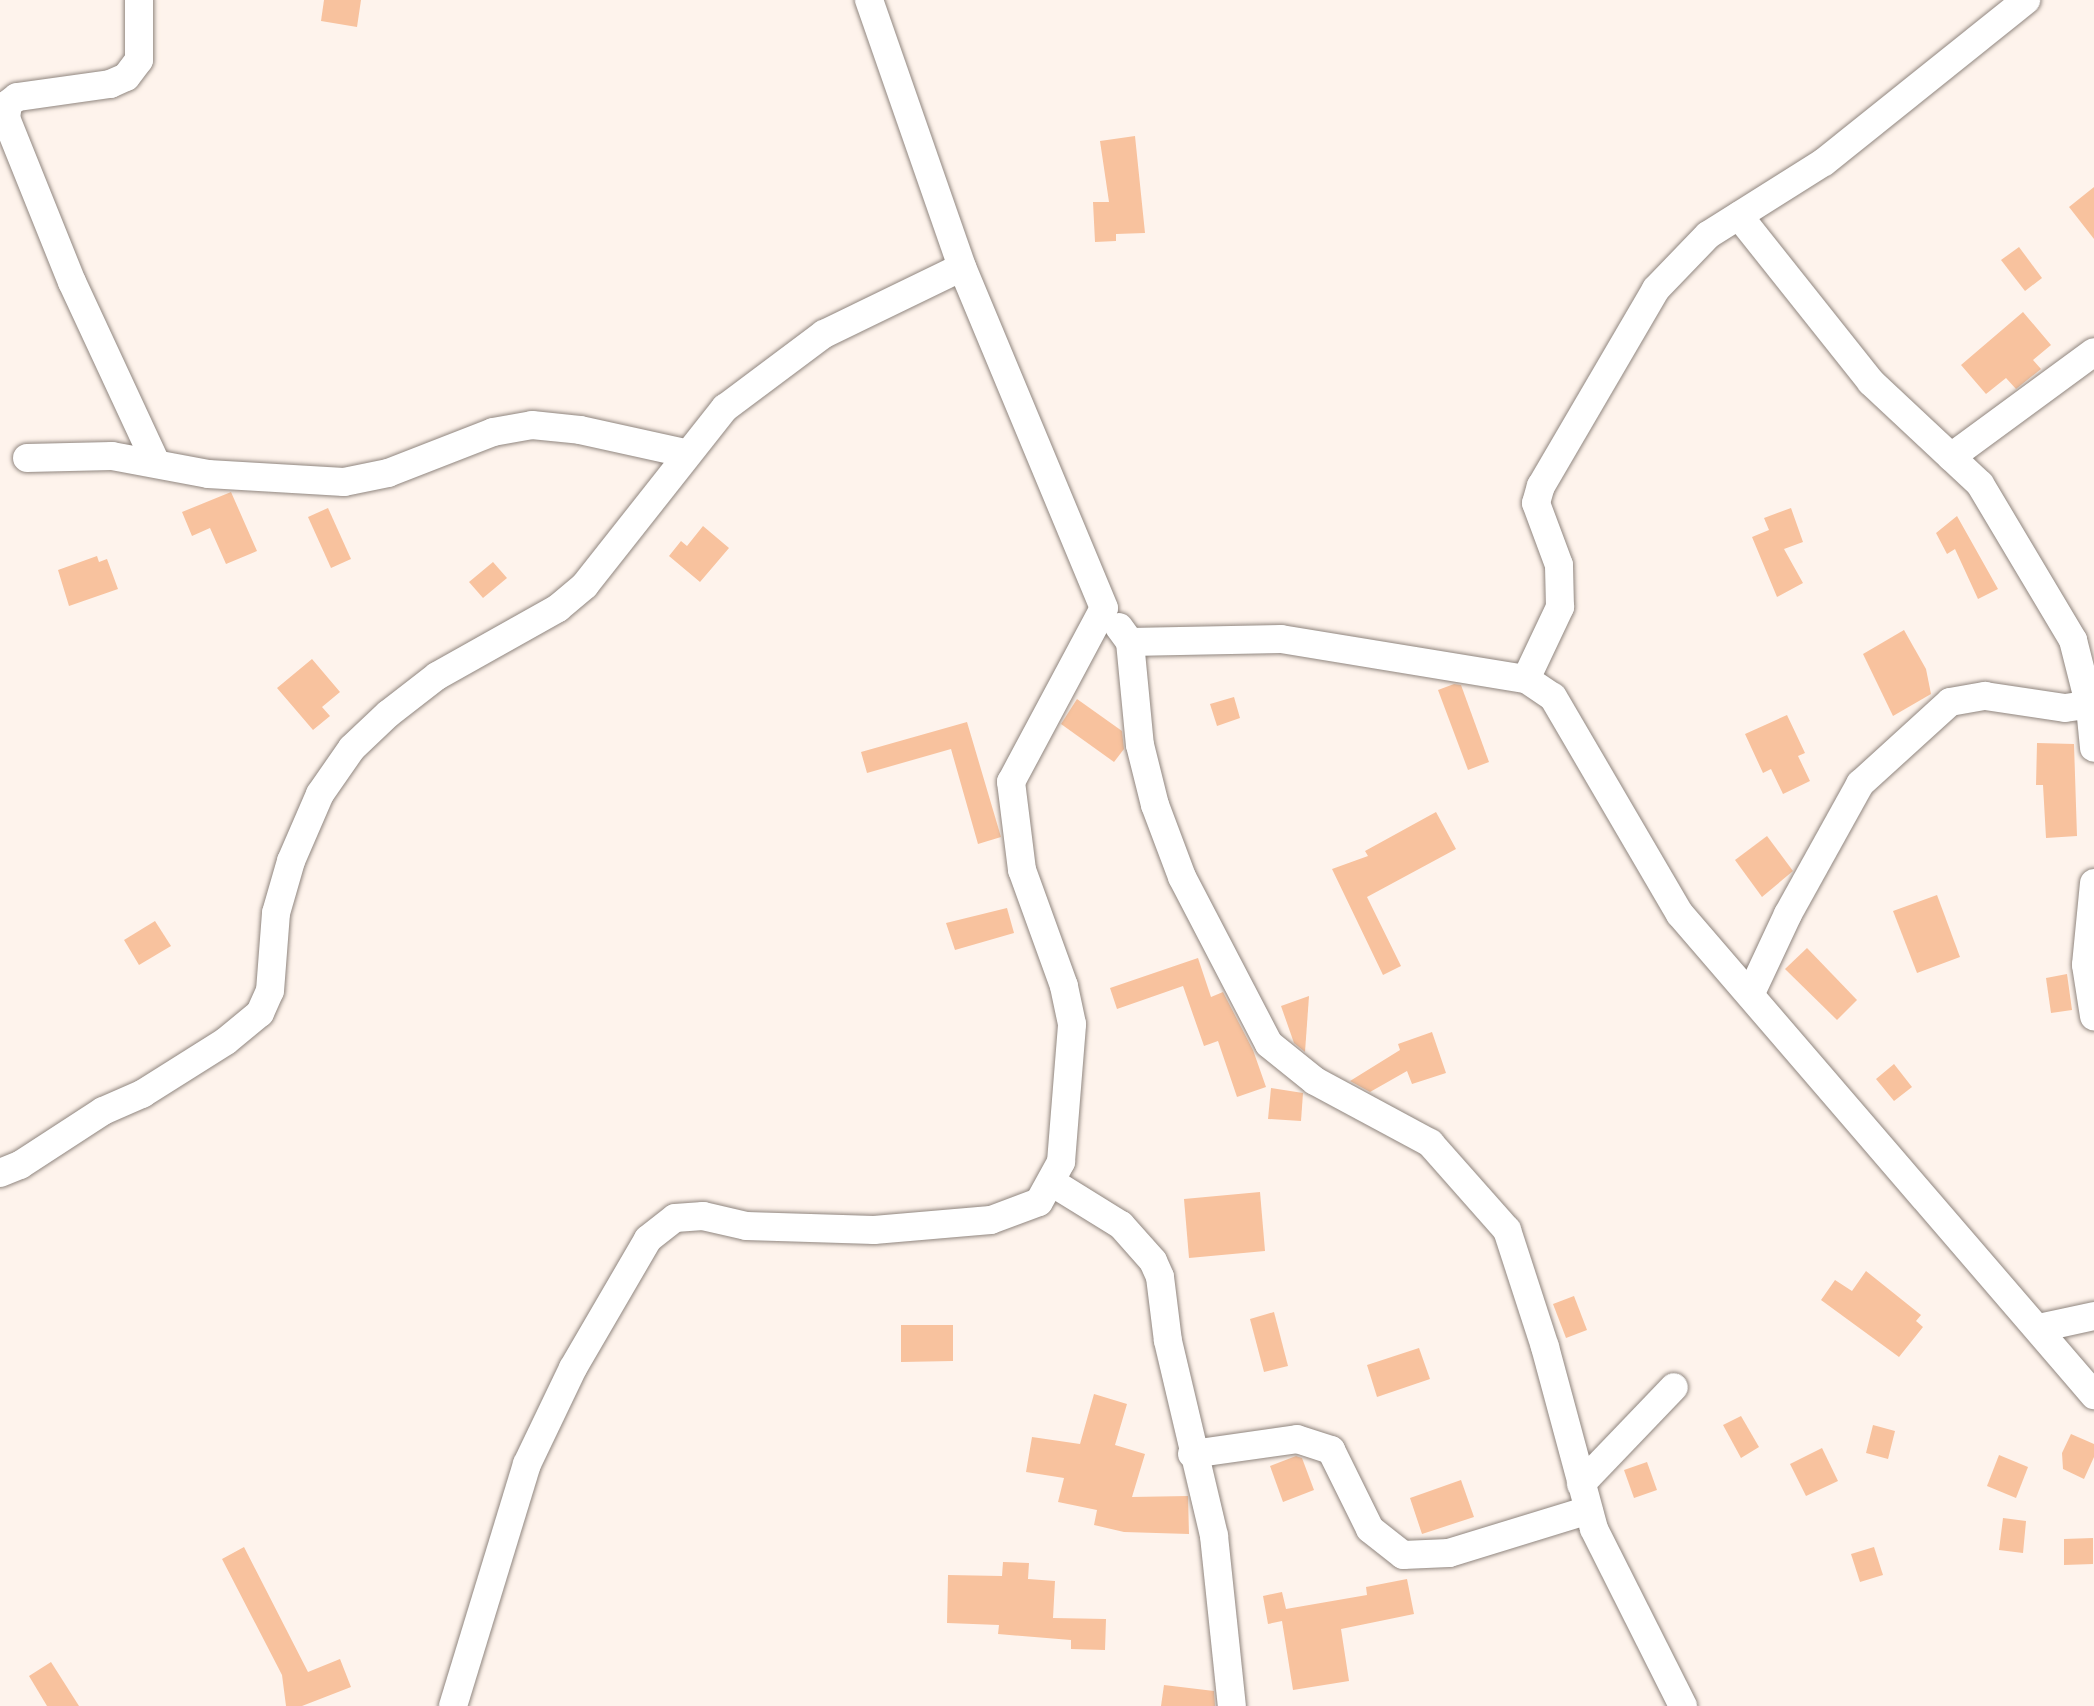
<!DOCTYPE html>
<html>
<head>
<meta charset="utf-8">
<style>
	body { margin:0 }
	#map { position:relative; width:2094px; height:1706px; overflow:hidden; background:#fef3ec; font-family:Overpass,sans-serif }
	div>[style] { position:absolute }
	.building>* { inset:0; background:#f8c29e }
	.roads { filter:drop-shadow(0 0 2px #90867f) drop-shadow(0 0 2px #90867f) }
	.street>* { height:28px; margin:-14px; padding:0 14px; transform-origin:14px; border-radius:14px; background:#fff }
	span { translate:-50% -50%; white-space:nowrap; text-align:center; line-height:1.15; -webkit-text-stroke:6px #fef3ec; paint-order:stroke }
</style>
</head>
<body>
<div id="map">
	<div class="building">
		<i style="clip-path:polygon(324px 0,361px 0,357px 27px,321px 21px)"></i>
		<i style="clip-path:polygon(1135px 136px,1145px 233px,1116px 234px,1116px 241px,1095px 242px,1093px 202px,1109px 202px,1100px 141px)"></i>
		<i style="clip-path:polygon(2094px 187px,2094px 239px,2069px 207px)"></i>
		<i style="clip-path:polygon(2019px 247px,2042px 278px,2025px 291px,2001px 260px)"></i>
		<i style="clip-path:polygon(2023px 312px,2051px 345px,2033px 360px,2041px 369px,2016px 389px,2006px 378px,1986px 394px,1961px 365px)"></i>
		<i style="clip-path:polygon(231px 492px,257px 551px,226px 564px,210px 528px,192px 536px,182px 512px)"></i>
		<i style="clip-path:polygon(328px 508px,351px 559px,331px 568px,308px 517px)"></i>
		<i style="clip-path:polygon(1791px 508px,1803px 542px,1784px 549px,1803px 583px,1777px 597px,1752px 537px,1769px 530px,1764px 518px)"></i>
		<i style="clip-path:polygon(1957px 516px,1998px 589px,1978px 599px,1955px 549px,1947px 554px,1936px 533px)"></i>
		<i style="clip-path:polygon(703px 526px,729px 548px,700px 582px,669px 556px,681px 541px,687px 546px)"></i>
		<i style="clip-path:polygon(97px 556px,99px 562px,107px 559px,118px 589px,69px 606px,58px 570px)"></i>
		<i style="clip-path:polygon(493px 562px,507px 578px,483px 598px,469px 582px)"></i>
		<i style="clip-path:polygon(1904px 630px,1926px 669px,1931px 694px,1893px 716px,1863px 654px)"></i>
		<i style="clip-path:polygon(312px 659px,340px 692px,322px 707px,330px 716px,313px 730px,277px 688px)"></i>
		<i style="clip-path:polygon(1454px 684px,1461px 685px,1489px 762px,1468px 770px,1438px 690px)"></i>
		<i style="clip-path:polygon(1234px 697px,1240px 718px,1217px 726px,1210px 704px)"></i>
		<i style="clip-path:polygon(1077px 699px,1122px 731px,1124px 749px,1114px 762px,1061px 724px)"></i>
		<i style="clip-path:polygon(1787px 715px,1805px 753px,1798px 756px,1810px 781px,1783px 794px,1771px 769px,1763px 773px,1745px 734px)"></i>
		<i style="clip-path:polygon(967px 722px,1001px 837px,978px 844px,951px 749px,867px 773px,861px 752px)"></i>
		<i style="clip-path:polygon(2037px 743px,2074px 744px,2077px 836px,2046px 838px,2043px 785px,2036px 785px)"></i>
		<i style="clip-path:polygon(1436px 812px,1456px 849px,1367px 897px,1401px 966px,1383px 975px,1332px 869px,1368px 856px,1365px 851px)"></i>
		<i style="clip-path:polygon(1767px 836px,1793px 871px,1762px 897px,1735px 860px)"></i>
		<i style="clip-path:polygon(1937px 895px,1960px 957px,1917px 973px,1893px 911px)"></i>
		<i style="clip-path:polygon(1007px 908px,1014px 933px,955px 950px,946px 923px)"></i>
		<i style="clip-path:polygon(155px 921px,171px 946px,139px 965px,124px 940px)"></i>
		<i style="clip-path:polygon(1807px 948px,1857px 1000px,1837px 1020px,1785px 969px)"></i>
		<i style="clip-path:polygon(1198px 958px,1211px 997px,1223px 992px,1253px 1050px,1266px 1087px,1237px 1097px,1218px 1041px,1204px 1046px,1183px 986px,1117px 1009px,1110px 988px)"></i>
		<i style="clip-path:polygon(2067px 974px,2072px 1010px,2051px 1013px,2046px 978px)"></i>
		<i style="clip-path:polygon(1309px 996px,1305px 1052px,1294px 1043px,1281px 1006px)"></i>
		<i style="clip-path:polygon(1432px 1032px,1446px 1073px,1412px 1084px,1407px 1071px,1370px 1092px,1350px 1081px,1400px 1050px,1398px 1044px)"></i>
		<i style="clip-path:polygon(1894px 1064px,1912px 1087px,1894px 1101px,1876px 1079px)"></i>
		<i style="clip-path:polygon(1271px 1088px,1303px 1093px,1301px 1121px,1268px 1119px)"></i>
		<i style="clip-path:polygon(1260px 1192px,1265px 1251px,1189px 1258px,1184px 1199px)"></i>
		<i style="clip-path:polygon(1866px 1271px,1921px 1315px,1916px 1321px,1923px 1327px,1899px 1357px,1821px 1300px,1835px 1280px,1852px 1291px)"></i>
		<i style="clip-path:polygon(1574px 1296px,1587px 1330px,1566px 1338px,1553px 1304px)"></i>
		<i style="clip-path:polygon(1274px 1312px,1288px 1366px,1264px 1372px,1250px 1319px)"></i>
		<i style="clip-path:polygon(901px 1325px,953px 1325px,953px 1361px,901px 1362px)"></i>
		<i style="clip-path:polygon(1419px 1348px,1430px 1379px,1377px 1397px,1367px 1365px)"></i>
		<i style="clip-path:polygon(1094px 1394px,1127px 1404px,1115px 1445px,1145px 1454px,1132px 1497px,1188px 1496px,1189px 1534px,1124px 1532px,1094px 1525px,1097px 1510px,1058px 1502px,1064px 1478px,1026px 1472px,1032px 1437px,1080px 1444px)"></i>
		<i style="clip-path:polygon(1741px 1416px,1759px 1447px,1741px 1458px,1723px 1425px)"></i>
		<i style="clip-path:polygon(1873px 1425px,1895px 1431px,1888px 1459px,1866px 1453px)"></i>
		<i style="clip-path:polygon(2071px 1434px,2094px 1444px,2094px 1457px,2084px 1479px,2063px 1469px,2062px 1453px)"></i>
		<i style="clip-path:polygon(1822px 1448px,1838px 1481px,1806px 1496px,1790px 1464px)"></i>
		<i style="clip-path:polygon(1999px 1455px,2028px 1467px,2016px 1498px,1987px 1486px)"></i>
		<i style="clip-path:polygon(1296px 1456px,1302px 1458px,1314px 1490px,1283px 1502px,1270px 1466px)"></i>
		<i style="clip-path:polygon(1647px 1462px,1657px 1490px,1634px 1498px,1624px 1470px)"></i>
		<i style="clip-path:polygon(1461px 1480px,1474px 1517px,1422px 1534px,1410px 1498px)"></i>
		<i style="clip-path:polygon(2003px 1518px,2026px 1521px,2023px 1553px,1999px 1550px)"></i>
		<i style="clip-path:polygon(2093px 1538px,2093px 1564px,2064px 1565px,2064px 1539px)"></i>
		<i style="clip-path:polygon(244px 1547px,308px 1672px,340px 1659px,351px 1687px,302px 1706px,286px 1706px,282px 1675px,222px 1559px)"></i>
		<i style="clip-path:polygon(1874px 1547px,1883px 1575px,1860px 1582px,1851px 1554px)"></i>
		<i style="clip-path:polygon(1003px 1562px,1029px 1563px,1028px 1579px,1055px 1581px,1053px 1618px,1106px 1619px,1105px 1650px,1071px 1649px,1071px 1640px,998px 1634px,999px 1625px,947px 1623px,948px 1575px,1002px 1576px)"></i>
		<i style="clip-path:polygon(1407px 1579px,1414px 1614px,1341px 1629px,1349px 1681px,1293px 1690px,1282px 1621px,1268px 1624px,1263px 1596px,1282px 1592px,1286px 1609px,1367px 1595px,1366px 1587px)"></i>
		<i style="clip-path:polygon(51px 1662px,79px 1706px,47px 1706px,29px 1676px)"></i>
		<i style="clip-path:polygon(1164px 1685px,1214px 1691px,1215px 1706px,1161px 1706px)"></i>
	</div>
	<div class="roads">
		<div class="street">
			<i style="left:139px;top:0;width:60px;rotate:90deg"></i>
			<i style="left:139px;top:60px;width:21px;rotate:127deg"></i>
			<i style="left:126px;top:77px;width:17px;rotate:156deg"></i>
			<i style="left:110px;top:84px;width:94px;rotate:172deg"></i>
			<i style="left:17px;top:97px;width:11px;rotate:142deg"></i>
			<i style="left:8px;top:104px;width:14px;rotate:98deg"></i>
			<i style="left:6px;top:118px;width:177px;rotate:68.1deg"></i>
			<i style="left:72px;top:282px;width:200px;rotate:65.1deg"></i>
			<i style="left:1739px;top:216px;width:212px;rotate:51.5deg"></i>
			<i style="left:1871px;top:382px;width:149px;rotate:43.1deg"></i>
			<i style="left:1980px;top:484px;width:182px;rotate:59.2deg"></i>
			<i style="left:2073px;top:640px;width:69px;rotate:75.8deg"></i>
			<i style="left:2090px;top:707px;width:41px;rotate:84.4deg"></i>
			<i style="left:1951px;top:457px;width:177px;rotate:-36.3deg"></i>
			<i style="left:27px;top:458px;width:85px;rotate:-1.3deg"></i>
			<i style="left:112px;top:456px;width:98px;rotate:10.6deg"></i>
			<i style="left:208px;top:474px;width:136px;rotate:3.4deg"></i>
			<i style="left:344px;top:482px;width:45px;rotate:-11.6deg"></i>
			<i style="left:388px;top:473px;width:113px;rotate:-21.3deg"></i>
			<i style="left:493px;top:432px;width:40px;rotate:-10deg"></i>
			<i style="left:532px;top:425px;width:48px;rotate:5.9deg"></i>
			<i style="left:580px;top:430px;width:107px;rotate:12.4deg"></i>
			<i style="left:1119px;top:627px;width:19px;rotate:54deg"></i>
			<i style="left:1130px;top:642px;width:103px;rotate:84.5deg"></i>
			<i style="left:1140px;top:745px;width:62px;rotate:76deg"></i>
			<i style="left:1155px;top:805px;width:77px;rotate:69.4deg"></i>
			<i style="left:1182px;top:877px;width:188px;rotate:62.5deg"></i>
			<i style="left:1269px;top:1044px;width:59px;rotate:38.8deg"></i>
			<i style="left:1315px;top:1081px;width:131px;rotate:28.3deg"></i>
			<i style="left:1430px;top:1143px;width:116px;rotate:48.5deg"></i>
			<i style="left:1507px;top:1230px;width:123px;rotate:72deg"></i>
			<i style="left:1545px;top:1347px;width:188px;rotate:74.9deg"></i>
			<i style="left:1594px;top:1529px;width:198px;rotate:63.3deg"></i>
			<i style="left:1130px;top:642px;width:151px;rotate:-1.1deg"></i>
			<i style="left:1281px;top:639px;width:248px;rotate:9.3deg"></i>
			<i style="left:1526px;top:679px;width:32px;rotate:34deg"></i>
			<i style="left:1553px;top:697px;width:251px;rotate:59.7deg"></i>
			<i style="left:1680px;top:914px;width:635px;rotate:49.28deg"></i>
			<i style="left:1526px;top:679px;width:80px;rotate:-64.7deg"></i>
			<i style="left:1560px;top:607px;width:42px;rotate:-91.4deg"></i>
			<i style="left:1559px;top:565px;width:66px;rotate:-110.4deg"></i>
			<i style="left:1536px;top:503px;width:18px;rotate:-74deg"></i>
			<i style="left:1541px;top:486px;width:228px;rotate:-59.7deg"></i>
			<i style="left:1656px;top:289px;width:75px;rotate:-46.1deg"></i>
			<i style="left:1708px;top:235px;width:137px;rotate:-32.2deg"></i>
			<i style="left:1824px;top:162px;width:259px;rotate:-38.7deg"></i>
			<i style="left:2094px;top:883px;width:82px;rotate:95.6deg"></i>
			<i style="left:2086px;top:965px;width:52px;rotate:81.1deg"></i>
			<i style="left:1751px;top:993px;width:87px;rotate:-64.9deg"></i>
			<i style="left:1788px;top:914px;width:149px;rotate:-61deg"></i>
			<i style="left:1860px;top:784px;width:122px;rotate:-42.3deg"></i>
			<i style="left:1950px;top:702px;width:36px;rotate:-10deg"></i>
			<i style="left:1985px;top:696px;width:81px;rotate:8.5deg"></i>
			<i style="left:2065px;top:708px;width:29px;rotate:-8deg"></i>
			<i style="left:0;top:1173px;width:22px;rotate:-22deg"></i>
			<i style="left:20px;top:1165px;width:99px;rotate:-33deg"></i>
			<i style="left:103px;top:1111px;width:43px;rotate:-23.6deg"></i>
			<i style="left:142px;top:1094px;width:99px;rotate:-32.2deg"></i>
			<i style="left:226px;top:1041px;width:44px;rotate:-39.5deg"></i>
			<i style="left:260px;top:1013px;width:24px;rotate:-66deg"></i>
			<i style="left:270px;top:991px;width:78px;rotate:-85.6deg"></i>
			<i style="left:276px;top:913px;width:54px;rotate:-73.9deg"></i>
			<i style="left:291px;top:861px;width:73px;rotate:-66.6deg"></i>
			<i style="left:320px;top:794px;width:56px;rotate:-55.2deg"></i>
			<i style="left:352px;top:748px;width:50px;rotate:-43.4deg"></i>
			<i style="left:388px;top:714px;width:62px;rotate:-37.8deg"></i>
			<i style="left:437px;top:676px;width:139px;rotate:-29.3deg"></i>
			<i style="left:558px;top:608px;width:35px;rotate:-40deg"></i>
			<i style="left:585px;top:585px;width:226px;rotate:-51.7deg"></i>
			<i style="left:725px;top:408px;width:124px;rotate:-36.8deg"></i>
			<i style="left:824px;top:334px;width:153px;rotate:-25.9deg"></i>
			<i style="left:1053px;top:1183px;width:80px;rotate:31.7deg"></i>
			<i style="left:1121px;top:1225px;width:48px;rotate:48.4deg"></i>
			<i style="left:1153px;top:1261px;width:17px;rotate:66deg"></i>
			<i style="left:1160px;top:1277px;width:64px;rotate:82.9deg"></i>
			<i style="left:1168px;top:1341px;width:200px;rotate:76.7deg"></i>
			<i style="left:1214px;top:1536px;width:171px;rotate:84deg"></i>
			<i style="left:2039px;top:1328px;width:56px;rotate:-12.3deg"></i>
			<i style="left:1192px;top:1454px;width:106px;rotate:-8.1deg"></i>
			<i style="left:1297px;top:1439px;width:36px;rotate:18deg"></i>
			<i style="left:1331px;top:1450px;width:88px;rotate:63.7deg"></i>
			<i style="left:1370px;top:1529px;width:42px;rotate:38.2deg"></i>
			<i style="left:1403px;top:1555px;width:46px;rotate:-2.5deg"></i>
			<i style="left:1449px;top:1553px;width:146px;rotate:-17.1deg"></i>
			<i style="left:1581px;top:1484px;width:134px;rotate:-46.2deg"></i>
			<i style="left:453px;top:1706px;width:253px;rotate:-73deg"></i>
			<i style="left:527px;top:1464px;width:106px;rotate:-64.4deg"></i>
			<i style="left:573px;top:1368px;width:149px;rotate:-59.8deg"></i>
			<i style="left:648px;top:1239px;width:34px;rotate:-38deg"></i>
			<i style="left:675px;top:1218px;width:28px;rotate:-4deg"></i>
			<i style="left:703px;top:1216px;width:44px;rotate:13.1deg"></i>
			<i style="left:746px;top:1226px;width:128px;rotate:1.8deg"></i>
			<i style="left:874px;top:1230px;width:117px;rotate:-4.9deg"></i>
			<i style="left:991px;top:1220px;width:51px;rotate:-20.6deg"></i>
			<i style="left:1039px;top:1202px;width:46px;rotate:-61.2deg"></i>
			<i style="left:1061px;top:1162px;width:138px;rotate:-85.4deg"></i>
			<i style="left:1072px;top:1024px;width:39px;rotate:-102deg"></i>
			<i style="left:1064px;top:986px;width:123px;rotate:-109.9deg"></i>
			<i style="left:1022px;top:870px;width:89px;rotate:-97.1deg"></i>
			<i style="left:1011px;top:782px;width:197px;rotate:-61.9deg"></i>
			<i style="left:1104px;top:608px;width:369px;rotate:-112.6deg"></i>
			<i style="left:962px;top:267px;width:283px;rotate:-109.2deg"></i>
		</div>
	</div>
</div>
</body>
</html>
